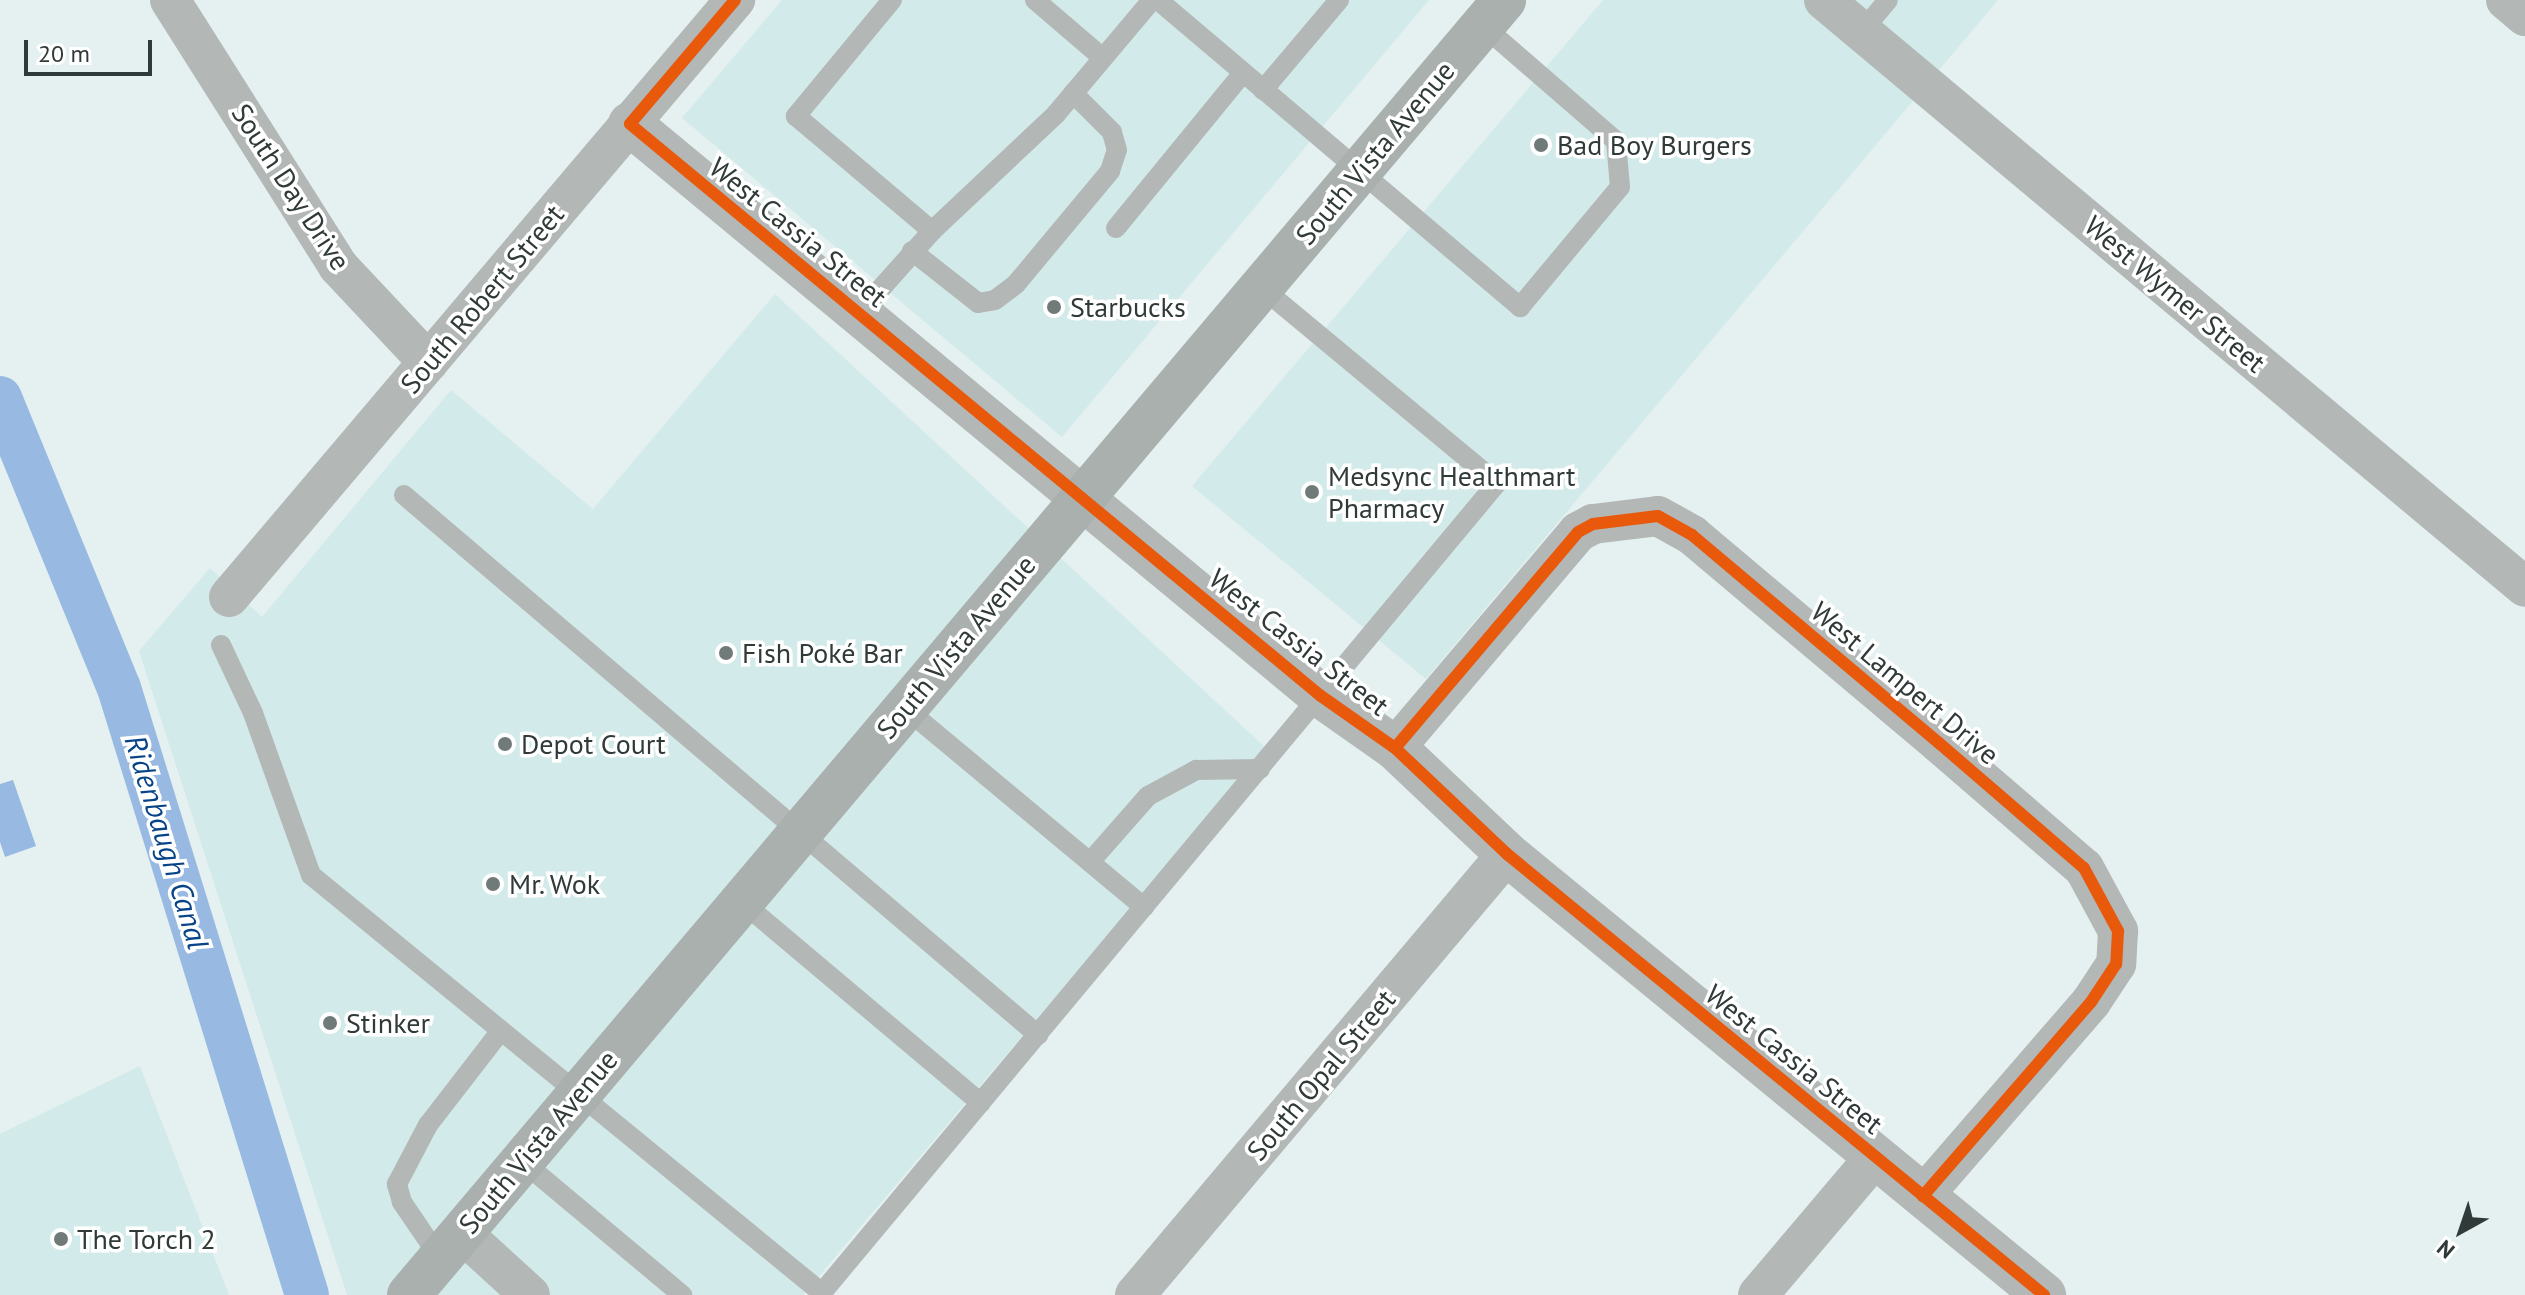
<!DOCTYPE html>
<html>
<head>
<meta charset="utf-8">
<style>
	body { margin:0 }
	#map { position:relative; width:2525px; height:1295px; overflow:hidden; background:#e5f1f1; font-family:"PT Sans",sans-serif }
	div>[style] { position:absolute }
	.built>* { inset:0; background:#d2eae9 }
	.water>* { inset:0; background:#98bae2 }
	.canal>* { height:44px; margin:-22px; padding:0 22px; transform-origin:22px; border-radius:22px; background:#98bae2 }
	.service>* { height:20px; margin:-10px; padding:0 10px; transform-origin:10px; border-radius:10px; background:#b3b7b6 }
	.minor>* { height:40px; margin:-20px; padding:0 20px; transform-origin:20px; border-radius:20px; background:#b3b7b6 }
	.tertiary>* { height:44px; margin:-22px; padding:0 22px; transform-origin:22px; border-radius:22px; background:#b3b7b6 }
	.primary>* { height:44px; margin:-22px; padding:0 22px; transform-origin:22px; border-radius:22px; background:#aab0ae }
	.cycleway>* { height:12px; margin:-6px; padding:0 6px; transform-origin:6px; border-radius:6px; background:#e8590c }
	.dots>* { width:22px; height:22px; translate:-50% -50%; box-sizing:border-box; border:4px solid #fff; border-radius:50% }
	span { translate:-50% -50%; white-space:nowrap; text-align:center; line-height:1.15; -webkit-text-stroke:7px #fff; paint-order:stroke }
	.poi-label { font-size:28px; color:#303a39 }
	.left { translate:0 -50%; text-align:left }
	.street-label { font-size:28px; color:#303a39 }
	.water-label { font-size:30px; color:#074487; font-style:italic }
	.north { position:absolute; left:2421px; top:1191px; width:80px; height:80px; -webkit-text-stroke:6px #fff; paint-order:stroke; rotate:220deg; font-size:22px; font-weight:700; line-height:32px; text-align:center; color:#303a39 }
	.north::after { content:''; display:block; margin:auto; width:28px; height:36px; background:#303a39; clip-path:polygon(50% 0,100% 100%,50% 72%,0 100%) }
	.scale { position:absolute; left:24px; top:40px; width:128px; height:36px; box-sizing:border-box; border:4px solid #303a39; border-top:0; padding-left:10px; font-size:24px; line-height:28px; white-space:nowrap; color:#303a39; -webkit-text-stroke:6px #fff; paint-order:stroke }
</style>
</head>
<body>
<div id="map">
	<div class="built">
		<i style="clip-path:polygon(782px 0,1429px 0,1062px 437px,682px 118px)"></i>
		<i style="clip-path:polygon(1603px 0,1998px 0,1426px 679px,1192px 486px)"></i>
		<i style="clip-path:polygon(775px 294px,1266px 748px,803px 1295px,347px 1295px,139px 651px,210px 568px,262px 617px,451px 390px,593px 509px)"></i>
		<i style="clip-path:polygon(140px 1066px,229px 1295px,0 1295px,0 1134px)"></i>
	</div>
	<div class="water">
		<i style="clip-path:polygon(13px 780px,36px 846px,5px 857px,0 842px,0 784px)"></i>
	</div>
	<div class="canal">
		<i style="left:0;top:398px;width:313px;rotate:67.7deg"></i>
		<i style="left:119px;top:688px;width:635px;rotate:72.79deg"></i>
	</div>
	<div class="service">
		<i style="left:892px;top:0;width:151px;rotate:129.6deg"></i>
		<i style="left:796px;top:116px;width:178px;rotate:40.2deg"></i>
		<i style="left:1035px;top:0;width:89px;rotate:40.5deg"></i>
		<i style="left:1158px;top:0;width:475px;rotate:40.3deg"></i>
		<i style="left:1520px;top:307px;width:156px;rotate:-50.2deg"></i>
		<i style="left:1620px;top:187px;width:46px;rotate:-95deg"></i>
		<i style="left:1616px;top:141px;width:177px;rotate:-139.1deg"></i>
		<i style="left:1862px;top:31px;width:40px;rotate:-50deg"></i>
		<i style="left:1263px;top:90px;width:118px;rotate:-49.8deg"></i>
		<i style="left:1116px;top:228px;width:200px;rotate:-50.7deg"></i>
		<i style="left:912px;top:251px;width:84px;rotate:38.2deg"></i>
		<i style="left:978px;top:303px;width:17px;rotate:-10deg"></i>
		<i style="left:995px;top:300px;width:26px;rotate:-37deg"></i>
		<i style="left:1016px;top:284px;width:147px;rotate:-50.2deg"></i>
		<i style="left:1110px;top:171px;width:22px;rotate:-72deg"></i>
		<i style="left:1117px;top:150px;width:19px;rotate:-106deg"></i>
		<i style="left:1112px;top:132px;width:55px;rotate:-135deg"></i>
		<i style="left:859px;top:313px;width:110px;rotate:-48.3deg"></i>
		<i style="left:932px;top:231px;width:170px;rotate:-43.3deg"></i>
		<i style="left:1056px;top:114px;width:149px;rotate:-49.9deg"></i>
		<i style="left:404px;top:495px;width:833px;rotate:40.42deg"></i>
		<i style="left:221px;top:645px;width:75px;rotate:64.8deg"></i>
		<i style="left:253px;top:713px;width:172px;rotate:70.3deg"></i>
		<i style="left:311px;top:875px;width:660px;rotate:39.28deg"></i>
		<i style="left:905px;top:708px;width:311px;rotate:39.8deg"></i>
		<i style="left:1090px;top:862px;width:88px;rotate:-48.7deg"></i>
		<i style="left:1148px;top:796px;width:55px;rotate:-28.4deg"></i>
		<i style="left:1196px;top:770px;width:64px;rotate:-0.9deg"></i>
		<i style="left:742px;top:902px;width:312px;rotate:40.1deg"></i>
		<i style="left:522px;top:1161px;width:209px;rotate:39.9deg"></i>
		<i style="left:440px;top:1258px;width:68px;rotate:-124.2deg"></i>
		<i style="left:402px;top:1202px;width:19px;rotate:-106deg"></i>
		<i style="left:397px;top:1184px;width:67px;rotate:-62.3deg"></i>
		<i style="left:428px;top:1125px;width:118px;rotate:-52.3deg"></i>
		<i style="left:820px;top:1295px;width:1057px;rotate:-50.18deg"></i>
		<i style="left:1497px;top:483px;width:307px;rotate:-140.3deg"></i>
	</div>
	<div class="minor">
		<i style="left:170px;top:0;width:315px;rotate:57.7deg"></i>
		<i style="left:338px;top:266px;width:132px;rotate:46.8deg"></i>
		<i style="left:1824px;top:0;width:914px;rotate:39.94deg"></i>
		<i style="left:2506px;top:0;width:25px;rotate:40deg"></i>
		<i style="left:229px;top:597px;width:783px;rotate:-49.72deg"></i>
		<i style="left:1395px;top:748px;width:283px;rotate:-49.7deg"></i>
		<i style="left:1578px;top:532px;width:17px;rotate:-28deg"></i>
		<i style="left:1593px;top:524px;width:65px;rotate:-7deg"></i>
		<i style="left:1658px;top:516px;width:39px;rotate:29deg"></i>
		<i style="left:1692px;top:535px;width:323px;rotate:40.1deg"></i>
		<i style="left:1939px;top:743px;width:191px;rotate:40.8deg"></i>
		<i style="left:2084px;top:868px;width:72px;rotate:61.6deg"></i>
		<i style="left:2118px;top:931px;width:33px;rotate:93deg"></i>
		<i style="left:2116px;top:964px;width:45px;rotate:123.3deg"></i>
		<i style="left:2091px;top:1002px;width:257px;rotate:130.9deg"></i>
		<i style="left:462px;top:1233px;width:92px;rotate:42.4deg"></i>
		<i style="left:1135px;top:1295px;width:577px;rotate:-49.85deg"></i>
		<i style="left:1758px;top:1295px;width:181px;rotate:-49.7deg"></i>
	</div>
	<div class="tertiary">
		<i style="left:630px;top:124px;width:897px;rotate:39.62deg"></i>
		<i style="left:1321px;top:696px;width:90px;rotate:35.1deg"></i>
		<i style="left:1395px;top:748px;width:154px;rotate:43.4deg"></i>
		<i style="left:1507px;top:854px;width:695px;rotate:39.39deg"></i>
	</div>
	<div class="primary">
		<i style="left:409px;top:1295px;width:1696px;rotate:-49.78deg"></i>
	</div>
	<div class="cycleway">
		<i style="left:735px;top:0;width:162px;rotate:130.3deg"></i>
		<i style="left:630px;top:124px;width:897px;rotate:39.62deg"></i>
		<i style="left:1321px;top:696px;width:90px;rotate:35.1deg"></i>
		<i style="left:1395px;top:748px;width:154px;rotate:43.4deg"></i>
		<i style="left:1507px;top:854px;width:695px;rotate:39.39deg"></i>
		<i style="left:1395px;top:748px;width:283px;rotate:-49.7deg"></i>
		<i style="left:1578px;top:532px;width:17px;rotate:-28deg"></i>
		<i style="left:1593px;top:524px;width:65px;rotate:-7deg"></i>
		<i style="left:1658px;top:516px;width:39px;rotate:29deg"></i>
		<i style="left:1692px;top:535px;width:323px;rotate:40.1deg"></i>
		<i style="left:1939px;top:743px;width:191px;rotate:40.8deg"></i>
		<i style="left:2084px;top:868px;width:72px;rotate:61.6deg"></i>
		<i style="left:2118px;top:931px;width:33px;rotate:93deg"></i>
		<i style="left:2116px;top:964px;width:45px;rotate:123.3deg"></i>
		<i style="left:2091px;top:1002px;width:257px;rotate:130.9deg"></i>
	</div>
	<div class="dots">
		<i style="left:1541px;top:145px;background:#6f7a79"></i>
		<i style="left:1054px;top:307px;background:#6f7a79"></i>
		<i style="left:1312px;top:492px;background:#6f7a79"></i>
		<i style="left:726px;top:653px;background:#6f7a79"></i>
		<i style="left:505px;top:744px;background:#6f7a79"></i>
		<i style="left:493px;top:884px;background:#6f7a79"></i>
		<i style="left:330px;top:1023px;background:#6f7a79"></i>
		<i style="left:61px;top:1239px;background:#6f7a79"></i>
	</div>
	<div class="poi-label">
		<span class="left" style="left:1557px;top:145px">Bad Boy Burgers</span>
		<span class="left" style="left:1070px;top:307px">Starbucks</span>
		<span class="left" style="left:1328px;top:492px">Medsync Healthmart<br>Pharmacy</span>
		<span class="left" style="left:742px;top:653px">Fish Poké Bar</span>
		<span class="left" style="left:521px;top:744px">Depot Court</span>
		<span class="left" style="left:509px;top:884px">Mr. Wok</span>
		<span class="left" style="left:346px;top:1023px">Stinker</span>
		<span class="left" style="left:77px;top:1239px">The Torch 2</span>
	</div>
	<div class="street-label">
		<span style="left:1375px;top:153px;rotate:-50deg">South Vista Avenue</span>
		<span style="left:291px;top:187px;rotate:57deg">South Day Drive</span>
		<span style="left:798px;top:232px;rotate:39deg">West Cassia Street</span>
		<span style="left:2175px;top:294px;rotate:40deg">West Wymer Street</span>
		<span style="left:482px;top:299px;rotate:-50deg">South Robert Street</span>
		<span style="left:1299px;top:642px;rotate:38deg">West Cassia Street</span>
		<span style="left:956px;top:647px;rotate:-50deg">South Vista Avenue</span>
		<span style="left:1905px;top:683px;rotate:40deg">West Lampert Drive</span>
		<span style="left:1794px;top:1059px;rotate:39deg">West Cassia Street</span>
		<span style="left:1321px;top:1075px;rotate:-50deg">South Opal Street</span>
		<span style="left:538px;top:1142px;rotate:-50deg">South Vista Avenue</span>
	</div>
	<div class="water-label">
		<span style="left:167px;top:842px;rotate:73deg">Ridenbaugh Canal</span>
	</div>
	<div class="north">N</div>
	<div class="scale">20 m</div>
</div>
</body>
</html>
